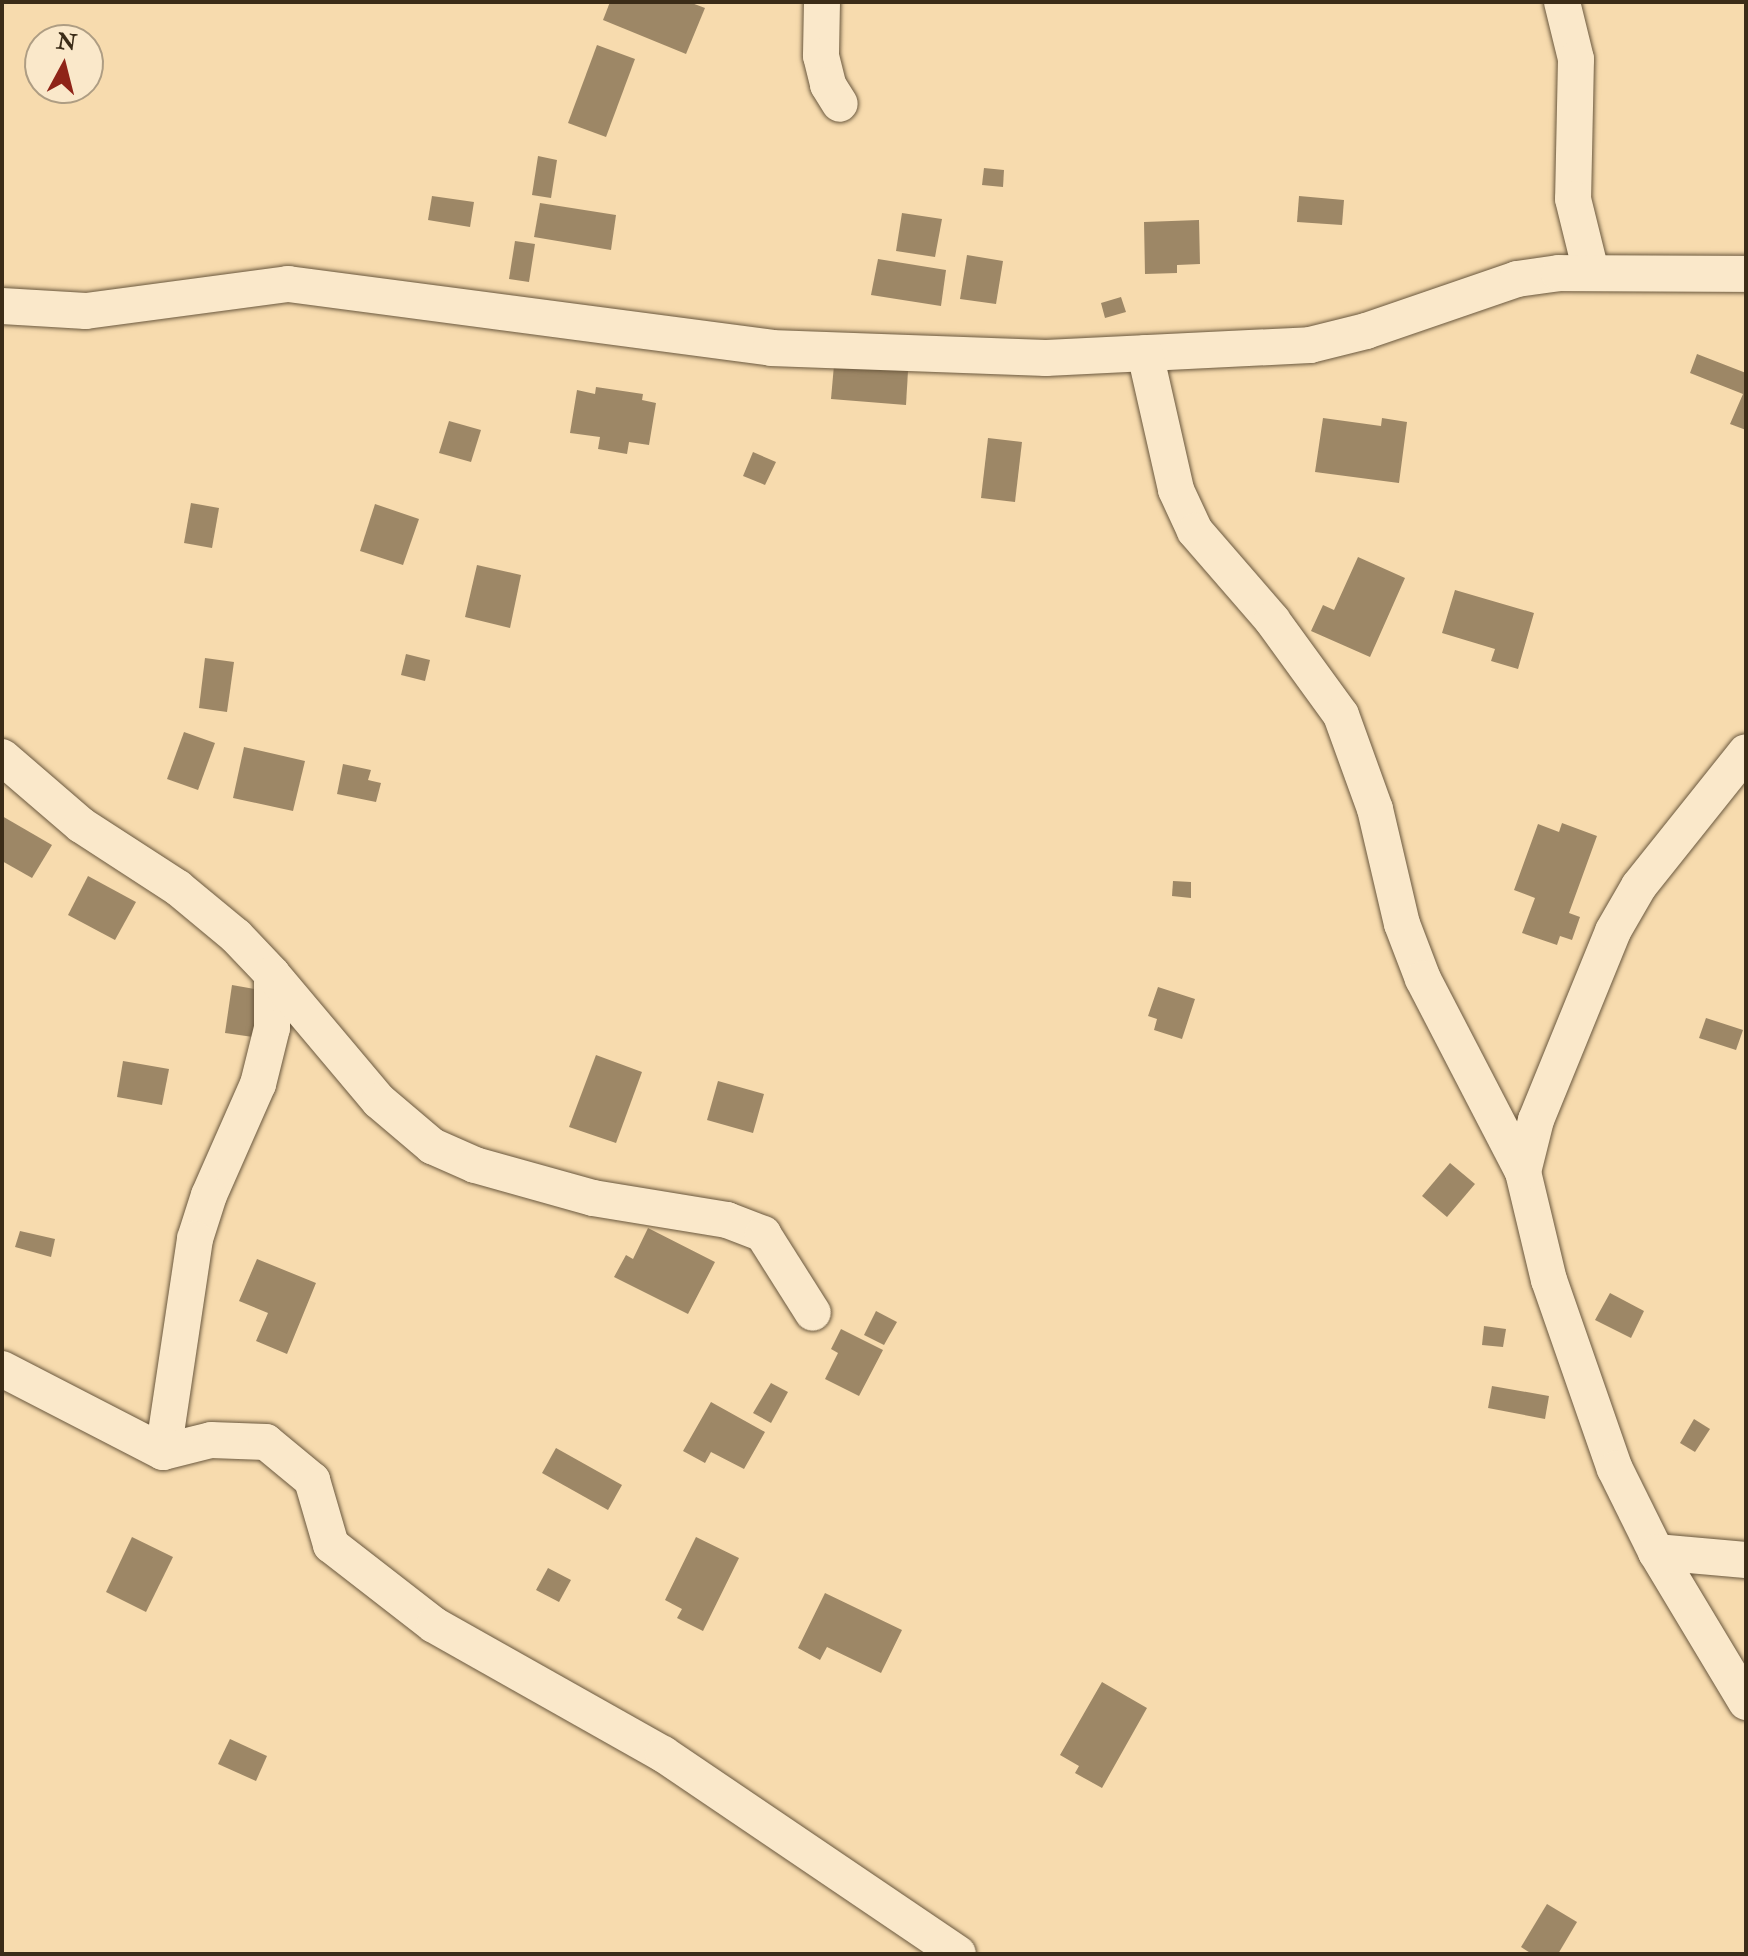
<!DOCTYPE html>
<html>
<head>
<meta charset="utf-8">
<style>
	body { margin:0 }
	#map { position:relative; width:1748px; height:1956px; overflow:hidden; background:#f7dbae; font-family:"IM FELL Double Pica",serif }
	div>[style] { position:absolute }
	.building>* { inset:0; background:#9d8766 }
	.roads { filter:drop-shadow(0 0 2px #6a583e) drop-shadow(0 0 2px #6a583e) }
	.street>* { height:36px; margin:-18px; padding:0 18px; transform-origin:18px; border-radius:18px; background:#fae8ca }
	span { translate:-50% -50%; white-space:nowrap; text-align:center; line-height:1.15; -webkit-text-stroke:8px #fae8ca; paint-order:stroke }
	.frame { position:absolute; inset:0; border:4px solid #3b2c18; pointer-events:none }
	.north { position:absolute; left:24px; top:24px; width:80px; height:80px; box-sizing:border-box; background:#fae8ca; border:2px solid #ae9d83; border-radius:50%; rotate:7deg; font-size:22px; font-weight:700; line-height:32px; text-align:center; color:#3b2c18 }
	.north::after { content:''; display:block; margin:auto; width:28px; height:36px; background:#8f2418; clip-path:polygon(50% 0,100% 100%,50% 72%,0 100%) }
</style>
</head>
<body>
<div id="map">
	<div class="building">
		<i style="clip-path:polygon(610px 2px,689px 2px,705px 8px,686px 54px,603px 20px)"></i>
		<i style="clip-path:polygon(597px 45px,635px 59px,606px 137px,568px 123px)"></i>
		<i style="clip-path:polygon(538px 156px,557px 160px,551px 198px,532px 195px)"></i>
		<i style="clip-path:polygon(984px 168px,1004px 170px,1003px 187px,982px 185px)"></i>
		<i style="clip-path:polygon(432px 196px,474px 202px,470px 227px,428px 220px)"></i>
		<i style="clip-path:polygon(1299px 196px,1344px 200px,1342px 225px,1297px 222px)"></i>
		<i style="clip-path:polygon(540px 203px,616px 215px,611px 250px,534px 237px)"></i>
		<i style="clip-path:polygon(902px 213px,942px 219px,935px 257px,896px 251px)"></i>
		<i style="clip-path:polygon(1199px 220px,1200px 264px,1177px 265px,1177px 273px,1145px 274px,1144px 222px)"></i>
		<i style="clip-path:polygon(515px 241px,535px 244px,529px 282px,509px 279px)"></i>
		<i style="clip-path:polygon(967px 255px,1003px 261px,996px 304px,960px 299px)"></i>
		<i style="clip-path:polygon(878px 259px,946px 270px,941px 306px,871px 295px)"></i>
		<i style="clip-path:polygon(1121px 297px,1126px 312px,1105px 318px,1101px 303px)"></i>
		<i style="clip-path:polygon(1697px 354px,1746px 373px,1746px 430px,1730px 424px,1743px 394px,1690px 373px)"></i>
		<i style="clip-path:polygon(834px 365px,908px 371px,906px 405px,831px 399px)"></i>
		<i style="clip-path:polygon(596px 387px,643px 394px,642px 400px,656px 403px,649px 445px,629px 442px,627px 454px,598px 449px,600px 437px,570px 433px,577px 390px,595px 394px)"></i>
		<i style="clip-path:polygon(1323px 418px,1381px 426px,1382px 418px,1407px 422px,1399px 483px,1315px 472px)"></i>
		<i style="clip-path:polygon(449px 421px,481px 430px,471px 462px,439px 453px)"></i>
		<i style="clip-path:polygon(988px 438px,1022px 442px,1015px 502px,981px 498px)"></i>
		<i style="clip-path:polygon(753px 452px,776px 462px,765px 485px,743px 476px)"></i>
		<i style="clip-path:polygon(191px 503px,219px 508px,212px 548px,184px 543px)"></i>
		<i style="clip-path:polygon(375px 504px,419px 519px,403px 565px,360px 551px)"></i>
		<i style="clip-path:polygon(1358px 557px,1405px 578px,1370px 657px,1311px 631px,1323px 605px,1334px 610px)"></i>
		<i style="clip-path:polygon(477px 565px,521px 575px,510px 628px,465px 617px)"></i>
		<i style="clip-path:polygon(1455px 590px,1534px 613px,1518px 669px,1491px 661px,1495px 649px,1442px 633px)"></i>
		<i style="clip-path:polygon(406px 654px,430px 660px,425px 681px,401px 675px)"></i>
		<i style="clip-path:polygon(205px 658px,234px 662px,227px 712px,199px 708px)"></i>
		<i style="clip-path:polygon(184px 732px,215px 743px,198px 790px,167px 779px)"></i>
		<i style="clip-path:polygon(244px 747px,305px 761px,293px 811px,233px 798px)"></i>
		<i style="clip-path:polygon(343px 764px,371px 770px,368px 780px,381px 783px,376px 802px,337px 794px)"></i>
		<i style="clip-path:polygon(2px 816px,52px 845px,32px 878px,2px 861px)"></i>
		<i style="clip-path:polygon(1562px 823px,1597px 836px,1569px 913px,1580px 917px,1572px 940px,1560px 936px,1557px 945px,1522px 933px,1535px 898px,1514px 890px,1538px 824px,1559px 832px)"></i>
		<i style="clip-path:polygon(88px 876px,136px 902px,115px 940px,68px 915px)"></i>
		<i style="clip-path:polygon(1173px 881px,1191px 882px,1191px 898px,1172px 896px)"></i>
		<i style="clip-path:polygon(232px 985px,260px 990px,253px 1037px,225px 1033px)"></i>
		<i style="clip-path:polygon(1158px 987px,1195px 999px,1182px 1039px,1154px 1030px,1157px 1019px,1148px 1016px)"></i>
		<i style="clip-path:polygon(1706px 1018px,1743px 1030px,1736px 1050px,1699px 1038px)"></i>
		<i style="clip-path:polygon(596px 1055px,642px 1072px,616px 1143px,569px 1127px)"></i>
		<i style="clip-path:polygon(123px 1061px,169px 1069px,162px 1105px,117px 1097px)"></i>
		<i style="clip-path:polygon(718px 1081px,764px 1094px,753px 1133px,707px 1120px)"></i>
		<i style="clip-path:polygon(1450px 1163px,1475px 1184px,1447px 1217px,1422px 1196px)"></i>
		<i style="clip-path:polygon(648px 1228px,715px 1262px,688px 1314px,614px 1277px,626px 1255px,633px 1259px)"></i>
		<i style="clip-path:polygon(20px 1231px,55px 1239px,51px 1257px,15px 1247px)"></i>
		<i style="clip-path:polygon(257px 1259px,316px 1283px,287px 1354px,256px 1341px,268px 1313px,239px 1301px)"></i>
		<i style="clip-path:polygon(1610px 1293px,1644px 1311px,1631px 1338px,1595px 1320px)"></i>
		<i style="clip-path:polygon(876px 1311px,897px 1322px,884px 1345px,864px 1335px)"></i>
		<i style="clip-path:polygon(1484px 1326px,1506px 1329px,1503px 1347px,1482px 1345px)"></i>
		<i style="clip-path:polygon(841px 1329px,883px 1350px,859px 1396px,825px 1379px,838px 1353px,831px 1349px)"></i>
		<i style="clip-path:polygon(771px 1383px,788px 1392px,771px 1423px,753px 1413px)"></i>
		<i style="clip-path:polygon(1492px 1386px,1549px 1396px,1545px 1419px,1488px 1408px)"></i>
		<i style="clip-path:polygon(711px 1402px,765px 1432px,744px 1469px,711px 1452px,705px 1463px,683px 1451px)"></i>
		<i style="clip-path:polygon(1694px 1419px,1710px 1429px,1695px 1452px,1680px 1443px)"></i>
		<i style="clip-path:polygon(556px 1448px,622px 1485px,608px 1510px,542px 1473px)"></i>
		<i style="clip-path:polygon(132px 1537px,173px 1557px,146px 1612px,106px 1592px)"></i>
		<i style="clip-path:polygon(696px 1537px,739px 1558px,703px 1631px,677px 1618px,682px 1609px,665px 1600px)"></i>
		<i style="clip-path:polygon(548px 1568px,571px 1580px,559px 1602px,536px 1590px)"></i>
		<i style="clip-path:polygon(825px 1593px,902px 1630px,881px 1673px,827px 1647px,820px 1660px,798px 1648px)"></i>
		<i style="clip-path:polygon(1102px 1682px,1147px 1708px,1102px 1788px,1075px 1773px,1079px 1766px,1060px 1755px)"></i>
		<i style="clip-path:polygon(230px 1739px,267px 1756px,256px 1781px,218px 1764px)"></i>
		<i style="clip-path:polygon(1547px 1904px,1577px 1922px,1558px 1954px,1532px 1954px,1521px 1947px)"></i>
	</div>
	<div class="roads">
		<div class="street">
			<i style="left:822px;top:2px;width:54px;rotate:91.1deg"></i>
			<i style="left:821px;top:56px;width:30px;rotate:76deg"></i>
			<i style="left:828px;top:85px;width:22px;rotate:58deg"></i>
			<i style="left:1562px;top:2px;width:59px;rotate:76.2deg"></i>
			<i style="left:1576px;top:59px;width:140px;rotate:91.2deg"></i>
			<i style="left:1573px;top:199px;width:75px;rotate:76.1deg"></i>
			<i style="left:2px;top:306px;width:84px;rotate:3.4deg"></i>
			<i style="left:86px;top:311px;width:204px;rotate:-7.6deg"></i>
			<i style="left:288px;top:284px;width:487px;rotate:7.5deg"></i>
			<i style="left:771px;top:348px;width:275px;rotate:2.1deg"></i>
			<i style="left:1046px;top:358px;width:264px;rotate:-2.8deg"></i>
			<i style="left:1310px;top:345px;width:58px;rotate:-14deg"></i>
			<i style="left:1366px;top:331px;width:160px;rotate:-19deg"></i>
			<i style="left:1517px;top:279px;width:42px;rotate:-8.1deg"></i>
			<i style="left:1559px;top:273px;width:187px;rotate:0.3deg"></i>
			<i style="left:1145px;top:353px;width:140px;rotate:77.2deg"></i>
			<i style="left:1176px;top:490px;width:45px;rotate:65.1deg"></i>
			<i style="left:1195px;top:531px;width:118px;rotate:49.1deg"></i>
			<i style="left:1272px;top:620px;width:117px;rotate:54deg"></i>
			<i style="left:1341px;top:715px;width:100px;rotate:70.1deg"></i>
			<i style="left:1375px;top:809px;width:118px;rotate:76.8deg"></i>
			<i style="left:1402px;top:924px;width:59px;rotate:69.1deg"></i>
			<i style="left:1423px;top:979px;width:217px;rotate:62.6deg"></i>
			<i style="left:1523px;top:1172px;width:111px;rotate:76.5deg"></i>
			<i style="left:1549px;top:1280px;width:200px;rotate:70.8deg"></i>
			<i style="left:1615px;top:1469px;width:93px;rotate:63.7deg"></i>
			<i style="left:1656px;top:1552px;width:175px;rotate:59deg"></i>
			<i style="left:2px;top:757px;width:104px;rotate:40.7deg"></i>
			<i style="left:81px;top:825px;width:116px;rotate:33deg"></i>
			<i style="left:178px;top:888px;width:75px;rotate:39.6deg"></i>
			<i style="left:236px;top:936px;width:52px;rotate:46.5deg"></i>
			<i style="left:272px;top:974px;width:54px;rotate:90deg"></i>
			<i style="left:272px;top:1028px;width:58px;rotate:104deg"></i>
			<i style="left:258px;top:1084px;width:121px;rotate:113.8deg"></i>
			<i style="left:209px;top:1195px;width:46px;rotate:107.7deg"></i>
			<i style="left:195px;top:1239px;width:215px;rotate:98.5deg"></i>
			<i style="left:272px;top:974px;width:166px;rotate:49.9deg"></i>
			<i style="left:379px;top:1101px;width:70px;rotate:40.3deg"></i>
			<i style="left:432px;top:1146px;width:47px;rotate:23.8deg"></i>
			<i style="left:475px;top:1165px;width:123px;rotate:15.6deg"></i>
			<i style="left:593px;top:1198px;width:136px;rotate:9.3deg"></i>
			<i style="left:727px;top:1220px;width:39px;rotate:21deg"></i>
			<i style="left:763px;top:1234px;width:93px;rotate:57.7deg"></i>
			<i style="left:1523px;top:1172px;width:54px;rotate:-76deg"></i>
			<i style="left:1536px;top:1120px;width:204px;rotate:-67.8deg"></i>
			<i style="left:1613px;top:931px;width:52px;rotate:-60deg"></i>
			<i style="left:1639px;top:886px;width:171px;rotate:-51.4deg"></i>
			<i style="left:2px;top:1369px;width:181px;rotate:27.3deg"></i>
			<i style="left:163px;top:1452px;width:49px;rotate:-14deg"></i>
			<i style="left:211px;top:1440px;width:55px;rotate:2.1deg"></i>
			<i style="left:266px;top:1442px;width:60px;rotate:39.6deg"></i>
			<i style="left:312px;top:1480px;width:68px;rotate:73.7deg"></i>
			<i style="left:331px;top:1545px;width:130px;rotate:37.8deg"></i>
			<i style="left:434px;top:1625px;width:263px;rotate:29.4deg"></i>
			<i style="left:663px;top:1754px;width:356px;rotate:34.1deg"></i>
			<i style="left:1656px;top:1552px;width:90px;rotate:5.1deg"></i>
		</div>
	</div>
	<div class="frame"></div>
	<div class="north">N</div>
</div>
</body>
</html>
